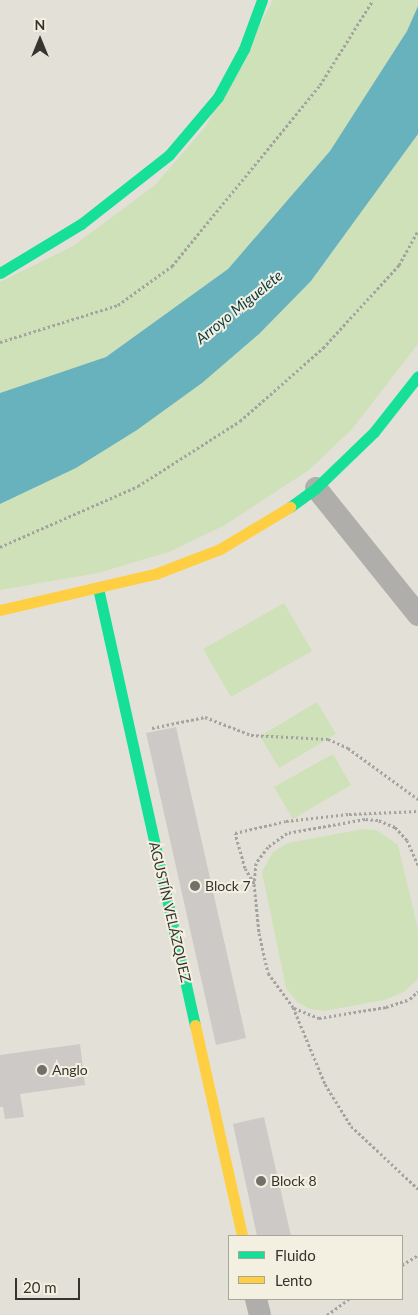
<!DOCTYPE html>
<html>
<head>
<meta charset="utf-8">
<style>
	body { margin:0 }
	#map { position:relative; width:418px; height:1315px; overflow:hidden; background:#e3e0d8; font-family:Lato,sans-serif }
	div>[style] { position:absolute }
	.green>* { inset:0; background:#cfe1b8 }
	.water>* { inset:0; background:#68b2bd }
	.building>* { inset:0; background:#cdc9c7 }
	.path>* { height:3px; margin-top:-1.5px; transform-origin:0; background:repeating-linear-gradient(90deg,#a4a3a0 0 2.5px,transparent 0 5px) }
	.street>* { height:22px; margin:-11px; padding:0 11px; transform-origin:11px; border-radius:11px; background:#b0aeab }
	.fast>* { height:11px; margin:-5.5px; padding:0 5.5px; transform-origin:5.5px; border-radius:5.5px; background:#16e098 }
	.slow>* { height:11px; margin:-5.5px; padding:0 5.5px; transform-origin:5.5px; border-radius:5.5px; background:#ffcf43 }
	.dots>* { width:14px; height:14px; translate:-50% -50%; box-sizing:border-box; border:2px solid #f4f0e1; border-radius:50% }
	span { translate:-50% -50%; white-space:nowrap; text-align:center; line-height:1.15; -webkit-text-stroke:4px #f4f0e1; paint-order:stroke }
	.poi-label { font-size:14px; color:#35342e }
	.left { translate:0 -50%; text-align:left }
	.street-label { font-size:14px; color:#35342e }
	.water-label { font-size:15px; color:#093b43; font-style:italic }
	.legend { position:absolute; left:228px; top:1235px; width:175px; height:65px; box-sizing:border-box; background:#f4f0e1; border:1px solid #a8a599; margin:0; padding:6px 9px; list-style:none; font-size:15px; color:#35342e }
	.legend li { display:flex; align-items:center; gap:10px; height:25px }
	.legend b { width:25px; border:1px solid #a8a599 }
	.north { position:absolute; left:15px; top:15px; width:50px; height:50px; -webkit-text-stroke:4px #f4f0e1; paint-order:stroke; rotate:0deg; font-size:14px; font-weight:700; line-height:20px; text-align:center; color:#35342e }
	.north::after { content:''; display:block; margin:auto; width:18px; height:22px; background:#35342e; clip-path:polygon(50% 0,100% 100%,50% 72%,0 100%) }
	.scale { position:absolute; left:15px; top:1278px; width:65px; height:22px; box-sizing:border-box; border:2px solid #35342e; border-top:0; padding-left:6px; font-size:15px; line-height:18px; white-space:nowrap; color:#35342e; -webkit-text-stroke:4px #f4f0e1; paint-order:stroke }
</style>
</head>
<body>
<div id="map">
	<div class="green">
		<i style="clip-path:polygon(273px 0,418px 0,418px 6px,407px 31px,330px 151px,228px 269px,106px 357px,0 393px,0 282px,73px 246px,155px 185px,206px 126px)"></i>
		<i style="clip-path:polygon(418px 134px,418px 344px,352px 429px,309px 470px,225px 525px,169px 552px,98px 573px,0 590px,0 504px,76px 468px,137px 430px,202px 383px,311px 281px)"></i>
		<i style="clip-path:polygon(284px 603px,312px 651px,231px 697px,203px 649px)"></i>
		<i style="clip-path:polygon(317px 702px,336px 734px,279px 768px,260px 736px)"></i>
		<i style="clip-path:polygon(333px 754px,351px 785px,293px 819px,274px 787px)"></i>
		<i style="clip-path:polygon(363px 829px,376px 830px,398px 845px,418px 929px,418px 979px,404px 992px,384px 1000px,324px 1011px,310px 1009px,297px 1002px,286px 988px,262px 872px,273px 852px,288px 843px)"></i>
	</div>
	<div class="water">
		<i style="clip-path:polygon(418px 6px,418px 134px,311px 281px,259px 334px,202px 383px,137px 430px,76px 468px,0 504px,0 393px,106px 357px,228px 269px,330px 151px,407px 31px)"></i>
	</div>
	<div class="building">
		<i style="clip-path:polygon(176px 727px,246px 1038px,216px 1045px,146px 733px)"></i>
		<i style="clip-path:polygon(80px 1044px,85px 1085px,20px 1094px,24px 1117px,5px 1119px,3px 1107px,0 1107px,0 1055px)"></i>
		<i style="clip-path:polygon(264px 1117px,291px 1236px,257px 1236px,233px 1124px)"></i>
	</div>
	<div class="path">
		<i style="left:0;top:342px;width:124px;rotate:-17.4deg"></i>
		<i style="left:118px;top:305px;width:67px;rotate:-35.8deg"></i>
		<i style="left:172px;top:266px;width:234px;rotate:-50.7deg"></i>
		<i style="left:320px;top:85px;width:100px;rotate:-58.1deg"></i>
		<i style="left:0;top:547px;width:151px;rotate:-23.8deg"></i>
		<i style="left:138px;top:486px;width:121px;rotate:-32.5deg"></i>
		<i style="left:240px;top:421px;width:111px;rotate:-41.3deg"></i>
		<i style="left:323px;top:348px;width:113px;rotate:-47.5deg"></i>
		<i style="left:399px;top:265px;width:39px;rotate:-61deg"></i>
		<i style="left:152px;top:728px;width:54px;rotate:-11.7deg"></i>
		<i style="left:205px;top:717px;width:49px;rotate:21.4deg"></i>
		<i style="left:251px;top:735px;width:77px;rotate:3deg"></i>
		<i style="left:328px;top:739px;width:22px;rotate:24deg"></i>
		<i style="left:348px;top:748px;width:87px;rotate:36.1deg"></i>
		<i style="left:418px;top:865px;width:27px;rotate:-114deg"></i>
		<i style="left:407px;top:840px;width:18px;rotate:-133deg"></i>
		<i style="left:395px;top:827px;width:18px;rotate:-158deg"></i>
		<i style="left:378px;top:820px;width:13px;rotate:-176deg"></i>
		<i style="left:365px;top:819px;width:79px;rotate:169.8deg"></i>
		<i style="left:287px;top:833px;width:24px;rotate:144deg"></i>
		<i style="left:268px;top:847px;width:20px;rotate:127deg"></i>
		<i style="left:256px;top:863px;width:21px;rotate:95deg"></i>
		<i style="left:254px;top:884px;width:49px;rotate:84.2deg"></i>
		<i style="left:259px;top:933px;width:41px;rotate:77.3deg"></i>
		<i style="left:268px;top:973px;width:42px;rotate:53.7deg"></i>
		<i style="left:293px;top:1007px;width:83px;rotate:67.4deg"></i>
		<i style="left:325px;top:1084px;width:49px;rotate:58.2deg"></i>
		<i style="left:351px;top:1126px;width:92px;rotate:43.2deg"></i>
		<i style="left:254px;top:883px;width:17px;rotate:-121deg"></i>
		<i style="left:245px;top:868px;width:36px;rotate:-106deg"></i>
		<i style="left:235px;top:833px;width:52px;rotate:-13.2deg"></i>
		<i style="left:286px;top:821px;width:63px;rotate:-6.3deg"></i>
		<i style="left:349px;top:814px;width:69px;rotate:-2.5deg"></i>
		<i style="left:294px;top:1008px;width:27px;rotate:22deg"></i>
		<i style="left:319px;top:1018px;width:68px;rotate:-9.3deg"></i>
		<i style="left:386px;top:1007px;width:25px;rotate:-18deg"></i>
		<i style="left:410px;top:999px;width:11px;rotate:-45deg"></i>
		<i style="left:402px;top:1265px;width:19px;rotate:-32deg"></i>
		<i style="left:327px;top:1315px;width:27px;rotate:-36deg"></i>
	</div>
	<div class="street">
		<i style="left:316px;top:488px;width:163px;rotate:51.2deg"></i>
		<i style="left:256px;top:1299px;width:16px;rotate:76deg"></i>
	</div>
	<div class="fast">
		<i style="left:0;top:273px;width:95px;rotate:-31.2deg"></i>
		<i style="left:81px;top:224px;width:112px;rotate:-38.1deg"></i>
		<i style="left:169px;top:155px;width:76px;rotate:-49.8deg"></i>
		<i style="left:218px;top:97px;width:55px;rotate:-61.6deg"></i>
		<i style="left:244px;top:49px;width:52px;rotate:-69.8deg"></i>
		<i style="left:290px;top:507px;width:32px;rotate:-36deg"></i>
		<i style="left:316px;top:488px;width:81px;rotate:-44deg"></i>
		<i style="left:374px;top:432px;width:71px;rotate:-51.8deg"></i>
		<i style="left:98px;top:588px;width:448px;rotate:77.5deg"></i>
	</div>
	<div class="slow">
		<i style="left:0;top:610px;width:159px;rotate:-13.1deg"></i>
		<i style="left:155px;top:574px;width:70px;rotate:-21deg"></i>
		<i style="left:220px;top:549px;width:82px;rotate:-31deg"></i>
		<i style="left:195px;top:1025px;width:216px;rotate:77.4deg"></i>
	</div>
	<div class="dots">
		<i style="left:195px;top:886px;background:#72706a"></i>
		<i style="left:42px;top:1070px;background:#72706a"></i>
		<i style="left:261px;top:1181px;background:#72706a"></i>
	</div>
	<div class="poi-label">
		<span class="left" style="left:205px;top:886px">Block 7</span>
		<span class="left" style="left:52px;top:1070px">Anglo</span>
		<span class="left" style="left:271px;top:1181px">Block 8</span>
	</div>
	<div class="street-label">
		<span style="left:170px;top:912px;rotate:77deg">AGUSTÍN VELÁZQUEZ</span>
	</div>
	<div class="water-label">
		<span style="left:239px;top:307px;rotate:-39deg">Arroyo Miguelete</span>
	</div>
	<ul class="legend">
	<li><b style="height:6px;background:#16e098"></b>Fluido</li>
	<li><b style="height:6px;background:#ffcf43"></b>Lento</li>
	</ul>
	<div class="north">N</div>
	<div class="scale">20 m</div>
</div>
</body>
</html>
